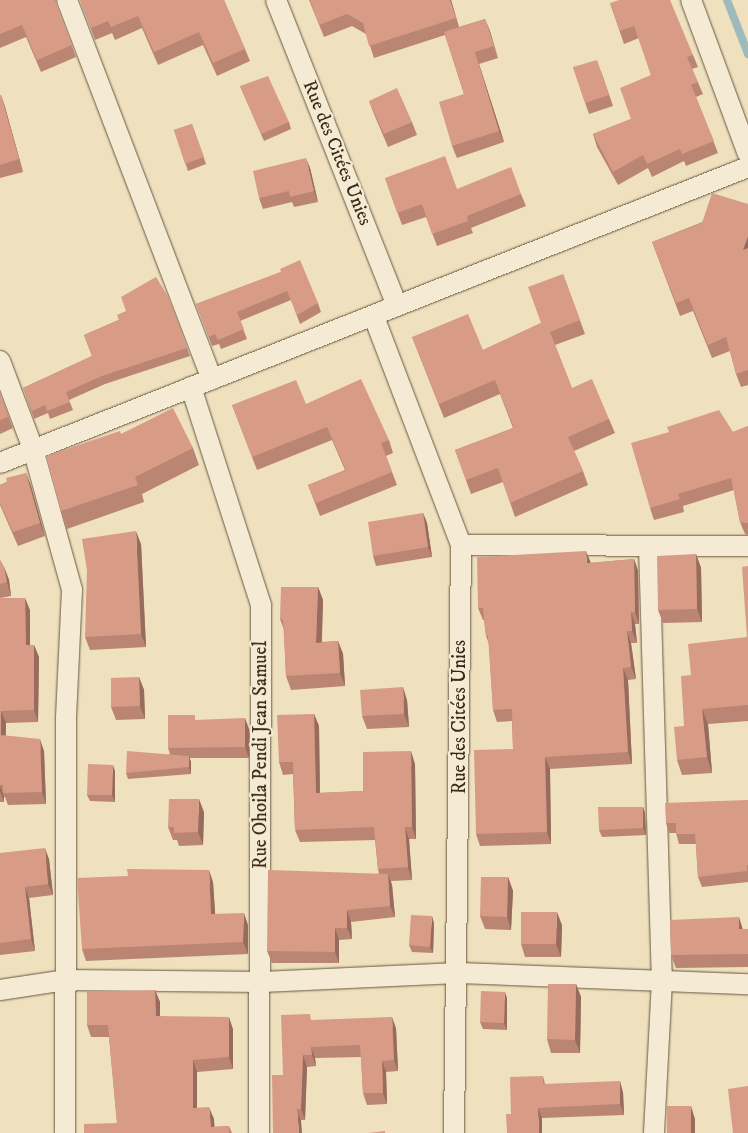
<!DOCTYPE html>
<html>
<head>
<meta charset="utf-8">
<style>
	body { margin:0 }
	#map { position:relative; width:748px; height:1133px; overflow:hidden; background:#efe0be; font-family:"IM FELL DW Pica",serif }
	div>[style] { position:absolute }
	.stream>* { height:8px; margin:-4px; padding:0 4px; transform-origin:4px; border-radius:4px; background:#9fbabc }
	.roads { filter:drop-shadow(0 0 1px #67583f) drop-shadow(0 0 1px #67583f) }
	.minor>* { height:20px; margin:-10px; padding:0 10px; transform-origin:10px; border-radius:10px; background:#f5ebd5 }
	.wall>* { inset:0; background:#ba8573 }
	.shaded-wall>* { inset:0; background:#976c5e }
	.building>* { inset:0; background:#d89b86 }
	span { translate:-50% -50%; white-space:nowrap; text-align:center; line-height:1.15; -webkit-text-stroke:4.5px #f5ebd5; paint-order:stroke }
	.street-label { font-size:19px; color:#3a2a15 }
</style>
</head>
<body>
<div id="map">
	<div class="stream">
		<i style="left:727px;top:0;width:58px;rotate:68.7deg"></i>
	</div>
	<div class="roads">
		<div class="minor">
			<i style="left:67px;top:0;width:406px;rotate:69.1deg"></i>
			<i style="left:276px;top:0;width:329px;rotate:68.4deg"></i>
			<i style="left:691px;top:0;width:164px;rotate:69.7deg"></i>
			<i style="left:374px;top:317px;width:244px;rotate:69.1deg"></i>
			<i style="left:461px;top:545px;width:588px;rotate:90.68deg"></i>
			<i style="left:0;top:361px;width:94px;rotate:69.4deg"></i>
			<i style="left:33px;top:449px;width:146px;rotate:74.5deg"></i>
			<i style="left:72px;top:590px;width:128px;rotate:92.7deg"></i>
			<i style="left:66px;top:718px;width:415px;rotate:90.1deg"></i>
			<i style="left:191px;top:387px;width:229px;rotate:72.2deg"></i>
			<i style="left:261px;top:605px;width:528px;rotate:90.22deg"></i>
			<i style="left:0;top:463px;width:804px;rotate:-21.59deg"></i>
			<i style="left:461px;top:545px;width:287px;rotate:0.2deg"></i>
			<i style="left:649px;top:546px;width:434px;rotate:88.3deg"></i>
			<i style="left:662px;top:980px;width:153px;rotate:93deg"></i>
			<i style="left:0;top:990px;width:66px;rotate:-8.7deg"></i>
			<i style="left:65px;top:980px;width:197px;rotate:0.6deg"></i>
			<i style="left:262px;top:982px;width:196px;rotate:-2.6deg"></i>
			<i style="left:458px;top:973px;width:290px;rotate:2.2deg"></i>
		</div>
	</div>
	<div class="wall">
		<i style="clip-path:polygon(0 0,56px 0,56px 3px,76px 57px,41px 72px,26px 37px,0 48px)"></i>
		<i style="clip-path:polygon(80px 0,224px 0,245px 49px,250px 61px,217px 76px,203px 45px,158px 65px,142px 28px,115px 40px,112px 33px,95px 40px)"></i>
		<i style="clip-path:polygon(309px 0,451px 0,459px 27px,485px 19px,498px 58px,479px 64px,504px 142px,457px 158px,452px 146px,464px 94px,445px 35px,374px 58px,366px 34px,352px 26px,324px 37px)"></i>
		<i style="clip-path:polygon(610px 3px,693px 55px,698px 67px,692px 69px,703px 94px,696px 97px,718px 153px,686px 166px,684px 161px,652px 177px,648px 168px,618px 185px,597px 147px,593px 134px,631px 119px,651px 75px,639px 38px,624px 44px)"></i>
		<i style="clip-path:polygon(573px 67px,601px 71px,613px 106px,589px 114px)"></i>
		<i style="clip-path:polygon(240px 86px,289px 122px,291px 129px,264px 141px)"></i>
		<i style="clip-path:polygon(0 95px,1px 95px,5px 107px,23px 172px,0 178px)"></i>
		<i style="clip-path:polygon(369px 101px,412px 122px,417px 135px,388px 147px,374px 114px)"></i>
		<i style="clip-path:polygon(192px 124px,206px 164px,188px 171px,174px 130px)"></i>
		<i style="clip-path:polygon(310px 168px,318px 202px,294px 207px,292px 202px,263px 209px,259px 198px)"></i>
		<i style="clip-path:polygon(385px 178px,457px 189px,521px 194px,526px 206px,471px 228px,473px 233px,437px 246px,426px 217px,402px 225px)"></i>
		<i style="clip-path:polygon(748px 204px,748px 385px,741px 387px,736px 374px,730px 351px,712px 358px,693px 311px,680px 316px,652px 242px)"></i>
		<i style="clip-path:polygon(281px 272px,318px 303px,321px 312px,300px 324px,291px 300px,240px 321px,247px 339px,221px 349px,219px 344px,212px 346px,196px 304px)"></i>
		<i style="clip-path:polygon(563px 274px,585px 334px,555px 345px,572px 388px,609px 419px,615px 433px,574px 451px,583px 471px,588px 485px,515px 517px,503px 482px,471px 494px,455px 450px,513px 428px,500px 394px,444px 418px,412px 337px,483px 350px,541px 323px)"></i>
		<i style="clip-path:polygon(169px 298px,190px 356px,105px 384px,69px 400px,73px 410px,50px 419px,48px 413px,34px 419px,23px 388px,92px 356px,84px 335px)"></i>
		<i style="clip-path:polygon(0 394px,13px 428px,0 434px)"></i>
		<i style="clip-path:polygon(306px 404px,389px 440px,393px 453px,386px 456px,397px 485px,320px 516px,308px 485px,345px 470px,332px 440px,257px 470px,232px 405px)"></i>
		<i style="clip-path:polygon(748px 426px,748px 535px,745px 534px,740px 522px,734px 490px,683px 506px,684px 512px,654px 520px,650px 508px,733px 432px)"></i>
		<i style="clip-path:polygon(121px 434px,193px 448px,199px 465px,142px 494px,144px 502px,67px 529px,61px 511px)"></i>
		<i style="clip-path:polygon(26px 473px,31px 486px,45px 536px,18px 546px,0 505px,0 485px)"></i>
		<i style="clip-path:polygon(423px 513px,427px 523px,432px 557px,376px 566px,373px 556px)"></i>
		<i style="clip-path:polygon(141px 544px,146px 647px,90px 650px,85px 637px)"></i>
		<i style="clip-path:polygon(696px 554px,701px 568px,702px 622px,663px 623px,658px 610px)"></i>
		<i style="clip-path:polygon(634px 559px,638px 571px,639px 624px,635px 624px,637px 643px,631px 643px,636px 679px,628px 680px,632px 764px,550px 769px,551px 844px,480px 846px,476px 834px,513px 749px,512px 721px,497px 722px,493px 710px,489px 644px,486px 636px,484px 620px,483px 620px,478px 608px,591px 563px)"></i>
		<i style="clip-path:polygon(0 560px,4px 567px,9px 580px,11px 596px,0 598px)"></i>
		<i style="clip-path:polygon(748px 566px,748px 721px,708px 724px,712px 773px,682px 775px,677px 760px,684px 726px,691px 675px,747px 637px)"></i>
		<i style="clip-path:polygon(318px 587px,323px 600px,322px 642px,338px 641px,343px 654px,345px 686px,291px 690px,286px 676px,284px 630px,280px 619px)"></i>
		<i style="clip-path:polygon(0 598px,30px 610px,30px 645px,34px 645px,39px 657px,38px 722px,6px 723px,6px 736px,44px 751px,46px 804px,8px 805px,5px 797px,4px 797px,4px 802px,0 802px)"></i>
		<i style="clip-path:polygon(139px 677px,144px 690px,145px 719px,116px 720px,111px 707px)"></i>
		<i style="clip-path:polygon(407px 700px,409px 727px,367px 729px,362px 716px)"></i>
		<i style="clip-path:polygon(314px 714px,319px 726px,320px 793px,363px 791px,415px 764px,416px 839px,409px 839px,412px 880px,391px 881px,392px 885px,395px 917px,351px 922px,352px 939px,339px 940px,339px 963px,272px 963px,267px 951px,379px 873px,378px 869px,375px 840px,300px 842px,295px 830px,293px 774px,283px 775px,279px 762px)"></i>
		<i style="clip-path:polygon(249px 729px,249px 758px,189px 758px,191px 762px,191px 774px,128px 779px,126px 773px,170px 754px,168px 748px)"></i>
		<i style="clip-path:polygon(115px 771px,115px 802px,90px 801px,87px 795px)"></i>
		<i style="clip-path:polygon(748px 800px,748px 882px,702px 887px,698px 877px,696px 844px,679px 844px,676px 833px,669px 833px,666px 823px)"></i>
		<i style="clip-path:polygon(643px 807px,645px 813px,646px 835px,602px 837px,599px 830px)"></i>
		<i style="clip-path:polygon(204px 812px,203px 845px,179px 846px,177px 840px,173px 840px,168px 827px)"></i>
		<i style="clip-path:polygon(49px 859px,53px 895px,29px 898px,35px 951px,0 955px,0 904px)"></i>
		<i style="clip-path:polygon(508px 877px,513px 891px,511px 930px,485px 929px,480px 916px)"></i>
		<i style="clip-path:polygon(213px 882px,215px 914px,248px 925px,248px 954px,86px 961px,82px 949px)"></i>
		<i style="clip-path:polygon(434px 923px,433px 953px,412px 952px,409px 945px)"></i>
		<i style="clip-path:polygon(562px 925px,561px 957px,525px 957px,521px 944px)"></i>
		<i style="clip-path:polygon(743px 929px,748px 929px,748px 967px,676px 968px,671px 955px)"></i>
		<i style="clip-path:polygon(576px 984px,581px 997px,580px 1053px,551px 1053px,547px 1039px)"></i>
		<i style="clip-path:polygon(155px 990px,160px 1002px,160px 1016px,233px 1029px,233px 1069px,197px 1072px,197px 1108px,214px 1119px,214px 1127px,229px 1126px,232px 1133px,84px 1133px,117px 1123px,109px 1037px,91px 1037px,87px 1025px)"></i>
		<i style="clip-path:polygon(507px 998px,507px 1030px,483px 1029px,480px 1022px)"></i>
		<i style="clip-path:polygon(313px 1020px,396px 1028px,398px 1071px,386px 1072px,387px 1104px,367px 1105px,363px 1093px,361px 1057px,315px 1058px,316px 1066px,307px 1067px,305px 1120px,301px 1120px,283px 1075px)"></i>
		<i style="clip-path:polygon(543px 1076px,545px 1084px,623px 1092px,624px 1115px,542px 1118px,511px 1114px)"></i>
	</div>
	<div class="shaded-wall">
		<i style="clip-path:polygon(450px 0,451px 0,460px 31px,456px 18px)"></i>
		<i style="clip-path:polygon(485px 19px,490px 31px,498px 58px)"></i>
		<i style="clip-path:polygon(475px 52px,479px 64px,504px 142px,499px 131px)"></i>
		<i style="clip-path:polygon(1px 95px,5px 107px,23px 172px,19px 159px)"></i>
		<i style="clip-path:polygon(306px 158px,310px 168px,318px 202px,314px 191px)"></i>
		<i style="clip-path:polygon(748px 236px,748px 262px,743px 250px)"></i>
		<i style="clip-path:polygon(26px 473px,31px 486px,45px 536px,40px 523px)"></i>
		<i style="clip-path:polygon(423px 513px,427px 523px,432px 557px,428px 547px)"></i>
		<i style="clip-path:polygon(136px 531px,141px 544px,146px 647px,141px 634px)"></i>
		<i style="clip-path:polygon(586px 551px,591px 563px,587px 563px)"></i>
		<i style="clip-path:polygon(696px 554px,701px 568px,702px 622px,697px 609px)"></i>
		<i style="clip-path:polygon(634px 559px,638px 571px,639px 624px,635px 612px)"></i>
		<i style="clip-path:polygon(4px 567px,9px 580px,11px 596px,7px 582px)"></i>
		<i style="clip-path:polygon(318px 587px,323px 600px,321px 656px,316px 643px)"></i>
		<i style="clip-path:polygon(25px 598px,30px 610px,30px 657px,26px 645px)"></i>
		<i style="clip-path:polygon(631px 612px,635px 624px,637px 643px,632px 631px)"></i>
		<i style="clip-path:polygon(627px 631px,631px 643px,636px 679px,631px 667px)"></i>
		<i style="clip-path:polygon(338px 641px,343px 654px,345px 686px,340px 673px)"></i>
		<i style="clip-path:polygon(34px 645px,39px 657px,38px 722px,34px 710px)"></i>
		<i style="clip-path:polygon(623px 668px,628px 680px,632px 764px,628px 752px)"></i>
		<i style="clip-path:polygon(139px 677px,144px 690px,145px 719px,140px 706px)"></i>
		<i style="clip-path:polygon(403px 687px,407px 700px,409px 727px,404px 714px)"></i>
		<i style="clip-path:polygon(702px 709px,708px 724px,712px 773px,707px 757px)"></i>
		<i style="clip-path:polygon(1px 711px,6px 723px,5px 747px,1px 735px)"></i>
		<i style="clip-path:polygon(314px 714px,319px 726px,320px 805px,316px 793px)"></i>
		<i style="clip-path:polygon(245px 718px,249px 729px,249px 758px,245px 747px)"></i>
		<i style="clip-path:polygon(40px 739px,44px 751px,46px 804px,42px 792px)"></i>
		<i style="clip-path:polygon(411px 751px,415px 764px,416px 839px,412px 827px)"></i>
		<i style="clip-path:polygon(189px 756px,191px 762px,191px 774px,189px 767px)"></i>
		<i style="clip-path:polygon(545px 757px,550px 769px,551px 844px,547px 832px)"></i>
		<i style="clip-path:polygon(113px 765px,115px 771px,115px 802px,112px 795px)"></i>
		<i style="clip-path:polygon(0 786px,4px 797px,4px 802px,0 791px)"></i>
		<i style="clip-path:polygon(199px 799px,204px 812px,203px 845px,198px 832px)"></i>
		<i style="clip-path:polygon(643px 807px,645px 813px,646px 835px,643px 828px)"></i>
		<i style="clip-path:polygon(405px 827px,409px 839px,412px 880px,408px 867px)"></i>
		<i style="clip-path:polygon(45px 848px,49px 859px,53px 895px,48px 884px)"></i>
		<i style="clip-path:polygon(209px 870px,213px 882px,216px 926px,211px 914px)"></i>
		<i style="clip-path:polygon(388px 874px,392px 885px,395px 917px,390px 906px)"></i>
		<i style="clip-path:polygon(508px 877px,513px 891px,511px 930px,507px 917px)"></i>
		<i style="clip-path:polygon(25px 887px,29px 898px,35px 951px,31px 939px)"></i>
		<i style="clip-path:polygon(347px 910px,351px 922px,352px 939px,347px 928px)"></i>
		<i style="clip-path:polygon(557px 912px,562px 925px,561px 957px,556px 944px)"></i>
		<i style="clip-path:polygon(244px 913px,248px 925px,248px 954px,243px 942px)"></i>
		<i style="clip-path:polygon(432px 916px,434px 923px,433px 953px,430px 947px)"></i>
		<i style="clip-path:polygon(739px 917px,743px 930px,739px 929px)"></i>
		<i style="clip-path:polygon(335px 928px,339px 940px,339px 963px,335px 952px)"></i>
		<i style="clip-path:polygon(576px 984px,581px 997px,580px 1053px,575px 1040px)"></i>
		<i style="clip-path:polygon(155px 990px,160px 1002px,160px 1028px,156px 1016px)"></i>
		<i style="clip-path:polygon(505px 992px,507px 998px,507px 1030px,504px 1023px)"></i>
		<i style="clip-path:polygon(229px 1017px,233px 1029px,233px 1069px,229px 1057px)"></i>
		<i style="clip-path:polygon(392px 1017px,396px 1028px,398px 1071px,394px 1060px)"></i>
		<i style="clip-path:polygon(311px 1047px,315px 1058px,316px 1066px,312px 1055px)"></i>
		<i style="clip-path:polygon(303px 1055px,307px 1067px,305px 1120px,301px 1109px)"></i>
		<i style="clip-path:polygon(193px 1060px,197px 1072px,197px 1120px,193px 1108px)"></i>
		<i style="clip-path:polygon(382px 1061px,386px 1072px,387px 1104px,383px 1093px)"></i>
		<i style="clip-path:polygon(620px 1081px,623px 1092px,624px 1115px,620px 1104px)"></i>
		<i style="clip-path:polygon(691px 1106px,695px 1119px,695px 1133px,691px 1133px)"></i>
		<i style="clip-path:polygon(209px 1107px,214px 1119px,215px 1133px,211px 1127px)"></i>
		<i style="clip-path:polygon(538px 1108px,542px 1118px,542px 1133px,539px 1133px)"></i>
		<i style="clip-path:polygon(297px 1109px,301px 1120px,302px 1133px,299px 1133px)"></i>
	</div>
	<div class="building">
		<i style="clip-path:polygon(0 0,55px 0,72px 45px,37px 60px,22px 25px,0 34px)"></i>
		<i style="clip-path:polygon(80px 0,224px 0,245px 49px,213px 63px,199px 32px,154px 52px,138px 16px,111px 27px,108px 21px,91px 28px)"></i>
		<i style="clip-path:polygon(310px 0,450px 0,456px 18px,369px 46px,363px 23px,347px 14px,319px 25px)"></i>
		<i style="clip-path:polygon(619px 0,670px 0,693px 55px,687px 57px,698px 82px,691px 85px,714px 141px,682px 154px,680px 149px,647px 164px,643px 155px,613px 172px,593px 134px,631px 119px,620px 88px,651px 75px,634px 26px,620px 31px,610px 3px)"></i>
		<i style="clip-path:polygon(485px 19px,494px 46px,475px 52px,499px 131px,452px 146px,439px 102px,464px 94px,444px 32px)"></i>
		<i style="clip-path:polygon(597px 60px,609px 95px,585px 103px,573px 67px)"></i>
		<i style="clip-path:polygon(268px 76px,289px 122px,261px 134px,240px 86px)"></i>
		<i style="clip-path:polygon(397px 88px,412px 122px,384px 134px,369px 101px)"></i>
		<i style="clip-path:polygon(0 95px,1px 95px,19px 159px,0 165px)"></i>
		<i style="clip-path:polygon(192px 124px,204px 157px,185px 164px,174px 130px)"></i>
		<i style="clip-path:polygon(445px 156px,457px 189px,511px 167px,521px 194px,467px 216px,468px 221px,432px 234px,422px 204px,397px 213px,385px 178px)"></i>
		<i style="clip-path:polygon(306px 158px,314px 191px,290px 197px,289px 191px,259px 198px,253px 171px)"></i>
		<i style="clip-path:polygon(712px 193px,748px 204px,748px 236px,743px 250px,748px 248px,748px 370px,736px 374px,726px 337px,708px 345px,689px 298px,676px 303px,652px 242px,702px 223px)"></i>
		<i style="clip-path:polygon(300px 260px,318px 303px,297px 315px,287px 291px,237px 312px,244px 329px,218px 340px,215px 334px,209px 337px,196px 304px,281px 272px,280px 269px)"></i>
		<i style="clip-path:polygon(563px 274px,580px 320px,550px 332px,572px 388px,592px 379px,609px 419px,568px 437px,583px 471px,510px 503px,498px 468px,466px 480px,455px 450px,514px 428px,495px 380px,439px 404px,412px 337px,468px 314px,483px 350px,541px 323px,528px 287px)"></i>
		<i style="clip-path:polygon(156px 277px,169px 298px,187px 348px,102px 376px,66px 392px,70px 402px,47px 411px,45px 405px,32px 411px,23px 388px,92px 356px,84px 335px,119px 320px,117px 315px,126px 311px,121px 297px)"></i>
		<i style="clip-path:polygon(361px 379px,389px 440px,381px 443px,392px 472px,316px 503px,308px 485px,346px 470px,327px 427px,252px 457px,232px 405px,296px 380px,306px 404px)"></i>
		<i style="clip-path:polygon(0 394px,8px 417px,0 420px)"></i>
		<i style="clip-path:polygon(173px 408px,193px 448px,135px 477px,138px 485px,61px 511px,46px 456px,120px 431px,121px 434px)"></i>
		<i style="clip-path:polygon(719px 410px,733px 432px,748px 426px,748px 523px,740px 522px,731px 478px,678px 494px,680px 499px,650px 508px,631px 443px,669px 432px,667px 427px)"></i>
		<i style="clip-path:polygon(26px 473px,40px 523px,13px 532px,0 503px,0 485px,7px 482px,6px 478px)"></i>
		<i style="clip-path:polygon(423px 513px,428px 547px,373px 556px,368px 522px)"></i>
		<i style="clip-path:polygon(136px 531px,141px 634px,85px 637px,87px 570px,82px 539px)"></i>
		<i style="clip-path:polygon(586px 551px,587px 563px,634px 559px,635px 612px,631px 612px,632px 631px,627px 631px,631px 667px,623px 668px,628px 752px,545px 757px,547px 832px,476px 834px,474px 750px,513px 749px,512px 709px,493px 710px,488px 636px,486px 636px,483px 608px,478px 608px,477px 557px)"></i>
		<i style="clip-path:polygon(696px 554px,697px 609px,658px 610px,657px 556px)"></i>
		<i style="clip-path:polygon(0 560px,4px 567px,7px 582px,0 584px)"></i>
		<i style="clip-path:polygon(748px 566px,748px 705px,702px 709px,707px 757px,677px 760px,674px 727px,684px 726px,681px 676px,691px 675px,688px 644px,747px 637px,742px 567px)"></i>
		<i style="clip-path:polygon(281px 587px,318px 587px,316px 643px,338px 641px,340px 673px,286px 676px,283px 620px,280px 619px)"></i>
		<i style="clip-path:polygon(0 598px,25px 598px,26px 645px,34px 645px,34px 710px,1px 711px,1px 735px,40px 739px,42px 792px,3px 793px,3px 785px,0 785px)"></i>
		<i style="clip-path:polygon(139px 677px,140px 706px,111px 707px,111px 678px)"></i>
		<i style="clip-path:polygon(403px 687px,404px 714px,362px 716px,360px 690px)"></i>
		<i style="clip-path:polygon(314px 714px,316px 793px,363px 791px,363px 752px,411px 751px,412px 827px,405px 827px,408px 867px,378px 869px,374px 827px,295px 830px,293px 762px,279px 762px,277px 715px)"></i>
		<i style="clip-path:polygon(168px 715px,195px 715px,195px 720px,245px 718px,245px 747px,168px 748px)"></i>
		<i style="clip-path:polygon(127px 751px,189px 756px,189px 767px,126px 773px)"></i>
		<i style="clip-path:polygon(88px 764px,113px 765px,112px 795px,87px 795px)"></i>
		<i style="clip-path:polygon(169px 799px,199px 799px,198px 832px,174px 833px,174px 827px,168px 827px)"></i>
		<i style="clip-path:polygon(748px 800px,748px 865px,747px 865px,747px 871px,698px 877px,695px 834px,676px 834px,676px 823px,666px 823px,665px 803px)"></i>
		<i style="clip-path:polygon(598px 807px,643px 807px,643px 828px,599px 830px)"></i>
		<i style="clip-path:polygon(45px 848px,48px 884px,25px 887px,31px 939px,0 943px,0 853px)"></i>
		<i style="clip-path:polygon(127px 869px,209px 870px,211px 914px,244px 913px,243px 942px,82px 949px,77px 878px,128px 876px)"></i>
		<i style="clip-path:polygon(268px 870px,388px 874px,390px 906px,347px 910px,347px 928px,335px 928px,335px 952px,267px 951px)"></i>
		<i style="clip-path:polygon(481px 877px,508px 877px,507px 917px,480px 916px)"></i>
		<i style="clip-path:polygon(521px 912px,557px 912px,556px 944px,521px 944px)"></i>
		<i style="clip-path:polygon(411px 915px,432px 916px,430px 947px,409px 945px)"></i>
		<i style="clip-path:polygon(739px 917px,739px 929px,748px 929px,748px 954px,671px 955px,670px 920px)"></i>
		<i style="clip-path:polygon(548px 984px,576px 984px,575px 1040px,547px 1039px)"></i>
		<i style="clip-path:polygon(155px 990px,156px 1016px,229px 1017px,229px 1057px,193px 1060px,193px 1108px,209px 1107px,211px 1127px,229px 1126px,229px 1133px,84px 1133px,84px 1124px,117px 1123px,108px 1025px,87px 1025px,87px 992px)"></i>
		<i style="clip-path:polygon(481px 991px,505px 992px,504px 1023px,480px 1022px)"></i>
		<i style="clip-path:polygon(310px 1014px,311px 1020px,392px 1017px,394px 1060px,382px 1061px,383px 1093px,363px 1093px,360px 1045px,311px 1047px,312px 1055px,303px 1055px,301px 1109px,297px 1109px,299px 1133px,273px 1133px,272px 1075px,283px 1075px,281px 1015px)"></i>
		<i style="clip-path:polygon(543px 1076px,543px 1084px,620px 1081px,620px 1104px,538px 1108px,539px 1133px,507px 1133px,506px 1114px,511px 1114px,510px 1077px)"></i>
		<i style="clip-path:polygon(748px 1086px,748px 1133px,733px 1133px,728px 1089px)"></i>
		<i style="clip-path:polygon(667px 1106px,691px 1106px,691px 1133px,667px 1133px)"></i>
		<i style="clip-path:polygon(385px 1131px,385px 1133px,368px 1133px)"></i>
	</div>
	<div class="street-label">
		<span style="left:337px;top:153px;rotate:68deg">Rue des Citées Unies</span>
		<span style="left:460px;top:717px;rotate:-90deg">Rue des Citées Unies</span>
		<span style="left:261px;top:755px;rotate:-90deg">Rue Ohoila Pendi Jean Samuel</span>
	</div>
</div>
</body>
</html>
